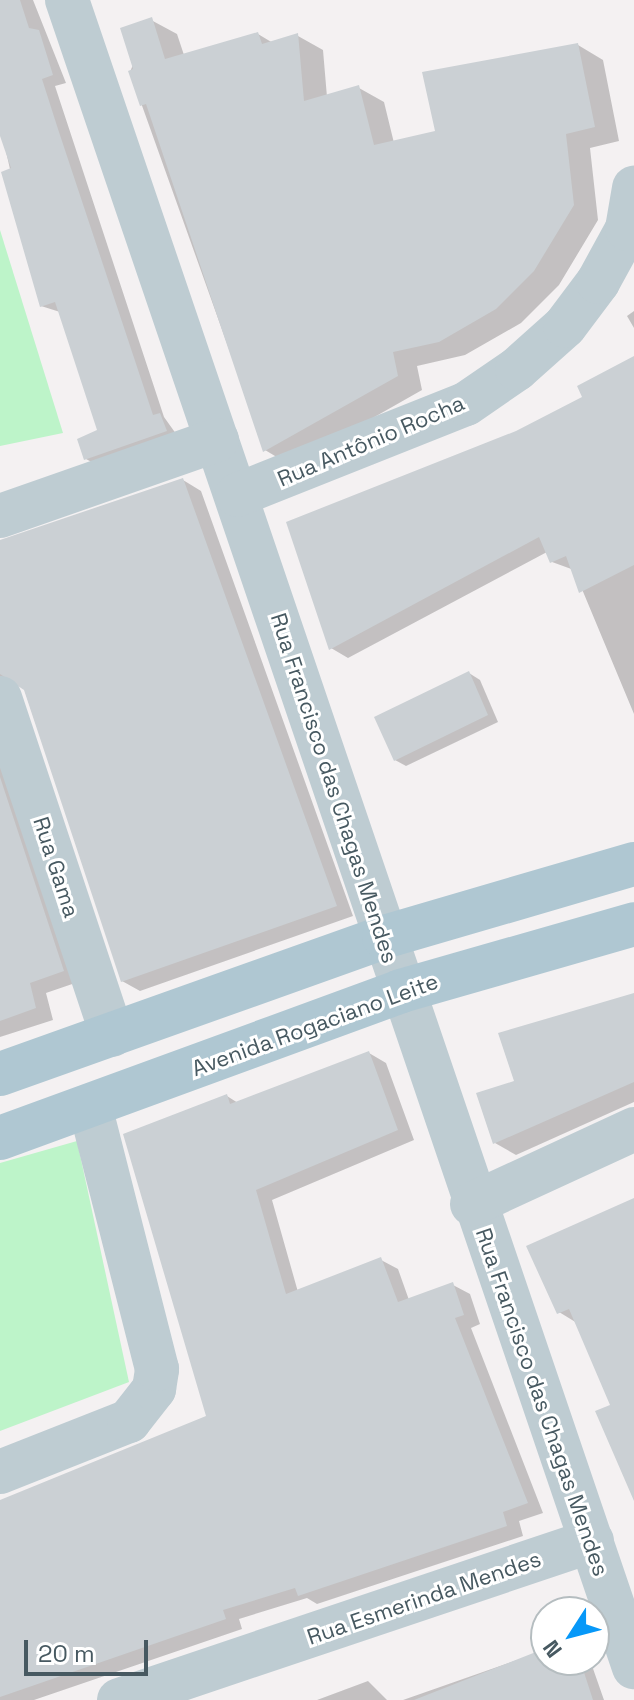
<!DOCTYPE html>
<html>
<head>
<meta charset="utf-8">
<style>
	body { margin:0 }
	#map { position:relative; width:634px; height:1700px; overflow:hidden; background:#f4f1f2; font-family:"Space Grotesk",sans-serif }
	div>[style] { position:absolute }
	.green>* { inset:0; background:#bdf4c9 }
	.shadow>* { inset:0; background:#0003 }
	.building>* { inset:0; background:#cbd0d4 }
	.minor>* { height:44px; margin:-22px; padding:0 22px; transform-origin:22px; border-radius:22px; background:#beccd2 }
	.major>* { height:44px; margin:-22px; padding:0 22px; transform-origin:22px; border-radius:22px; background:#afc7d2 }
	span { translate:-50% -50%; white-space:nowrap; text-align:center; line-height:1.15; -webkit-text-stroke:6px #fff; paint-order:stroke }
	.street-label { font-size:22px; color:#475961 }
	.north { position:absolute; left:530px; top:1596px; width:80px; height:80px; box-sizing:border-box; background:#fff; border:2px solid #b5bdc0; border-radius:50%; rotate:234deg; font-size:22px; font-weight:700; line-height:32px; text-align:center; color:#475961 }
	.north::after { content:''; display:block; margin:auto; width:28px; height:36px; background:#0798f8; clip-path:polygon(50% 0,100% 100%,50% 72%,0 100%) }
	.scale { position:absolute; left:24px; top:1640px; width:124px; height:36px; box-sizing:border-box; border:4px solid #475961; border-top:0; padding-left:10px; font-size:24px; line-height:28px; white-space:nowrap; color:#475961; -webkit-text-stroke:6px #fff; paint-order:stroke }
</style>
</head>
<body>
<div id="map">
	<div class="green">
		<i style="clip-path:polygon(0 230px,63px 433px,0 446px)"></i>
		<i style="clip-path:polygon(77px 1141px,129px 1382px,0 1431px,0 1163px)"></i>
	</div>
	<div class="shadow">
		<i style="clip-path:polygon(0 0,33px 0,66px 83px,55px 86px,164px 417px,179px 438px,99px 466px,86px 459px,99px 432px,60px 312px,41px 306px,0 125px)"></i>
		<i style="clip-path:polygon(151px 20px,177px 34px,184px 55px,258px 34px,273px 43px,298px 36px,323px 50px,327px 97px,359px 88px,384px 102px,394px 143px,437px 132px,578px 45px,603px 60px,619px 141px,590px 148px,598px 220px,559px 285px,521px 323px,465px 355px,417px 366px,422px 390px,290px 465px,265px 450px,130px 72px)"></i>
		<i style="clip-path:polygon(634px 311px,634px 328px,627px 316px)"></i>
		<i style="clip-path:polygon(634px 376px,634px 714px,574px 570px,552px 562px,547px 552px,348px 658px,331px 648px,517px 433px)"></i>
		<i style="clip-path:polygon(183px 480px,201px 491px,353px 916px,140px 991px,122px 981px,23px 685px,0 691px,0 541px)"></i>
		<i style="clip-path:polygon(469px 673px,480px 680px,498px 722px,406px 766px,395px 760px)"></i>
		<i style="clip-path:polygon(0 737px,81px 981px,46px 993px,53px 1020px,0 1037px)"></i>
		<i style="clip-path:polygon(634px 995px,634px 1102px,516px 1155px,495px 1143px,516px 1083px)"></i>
		<i style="clip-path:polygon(369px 1053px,386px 1063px,414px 1140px,272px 1200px,298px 1292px,381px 1260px,398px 1269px,409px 1300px,453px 1285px,470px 1294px,480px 1324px,471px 1328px,543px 1513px,519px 1521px,523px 1536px,317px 1604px,307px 1598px,239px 1619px,242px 1629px,34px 1700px,0 1700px,0 1502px,208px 1418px,227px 1096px,238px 1103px)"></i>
		<i style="clip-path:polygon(634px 1200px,634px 1496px,612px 1406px,577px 1323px,559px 1312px)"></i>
		<i style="clip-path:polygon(546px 1650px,546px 1660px,590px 1660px,604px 1700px,403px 1700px)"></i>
		<i style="clip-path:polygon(368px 1681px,387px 1700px,317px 1700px)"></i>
	</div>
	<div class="building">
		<i style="clip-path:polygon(0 0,20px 0,29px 28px,39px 30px,53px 75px,42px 79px,57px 126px,153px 415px,160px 413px,167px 431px,84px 460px,77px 439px,97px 430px,55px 302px,40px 307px,1px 172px,11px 168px,0 136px)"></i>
		<i style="clip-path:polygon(152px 17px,165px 59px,258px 32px,262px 44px,298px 33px,304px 101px,359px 85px,374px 145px,435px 131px,422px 72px,578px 43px,595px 127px,566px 134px,574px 205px,534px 271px,496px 309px,439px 342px,393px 352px,398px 376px,263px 452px,146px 104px,140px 106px,128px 71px,133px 69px,120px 28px)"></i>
		<i style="clip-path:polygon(634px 356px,634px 565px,579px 593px,566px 556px,550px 563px,539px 537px,329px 650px,286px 522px,516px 431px,582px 397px,577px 386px)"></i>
		<i style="clip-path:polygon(183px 478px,337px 906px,121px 982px,24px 690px,0 674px,0 540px)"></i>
		<i style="clip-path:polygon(469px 671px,488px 715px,394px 761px,374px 717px)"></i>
		<i style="clip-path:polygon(0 777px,64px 971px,30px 983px,36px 1008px,0 1021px)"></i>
		<i style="clip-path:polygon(634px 993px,634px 1082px,493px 1144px,476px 1093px,514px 1081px,498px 1033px)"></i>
		<i style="clip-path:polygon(369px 1051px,398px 1130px,256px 1190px,286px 1294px,381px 1257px,398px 1302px,453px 1282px,464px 1315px,455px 1318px,528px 1503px,503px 1512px,507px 1526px,298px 1596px,295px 1588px,223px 1610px,226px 1619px,0 1697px,0 1500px,206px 1416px,123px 1134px,227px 1094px,230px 1104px)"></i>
		<i style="clip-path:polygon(634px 1198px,634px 1501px,595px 1411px,610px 1405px,569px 1309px,557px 1314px,526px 1246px)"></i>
		<i style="clip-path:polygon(546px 1648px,546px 1660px,580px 1660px,593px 1700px,414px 1700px)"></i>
	</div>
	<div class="minor">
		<i style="left:67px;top:0;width:1761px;rotate:71.22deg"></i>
		<i style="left:237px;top:495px;width:246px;rotate:-21.7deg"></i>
		<i style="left:466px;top:404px;width:62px;rotate:-34.5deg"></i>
		<i style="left:517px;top:369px;width:64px;rotate:-41.9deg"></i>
		<i style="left:565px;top:326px;width:55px;rotate:-53.1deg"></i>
		<i style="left:598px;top:282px;width:60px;rotate:-61.3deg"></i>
		<i style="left:627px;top:229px;width:42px;rotate:-80.3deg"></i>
		<i style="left:0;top:516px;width:230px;rotate:-19.3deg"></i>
		<i style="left:0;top:698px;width:355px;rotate:71.6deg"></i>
		<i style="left:472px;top:1204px;width:179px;rotate:-24.8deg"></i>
		<i style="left:0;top:1472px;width:139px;rotate:-21.6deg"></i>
		<i style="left:129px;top:1421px;width:41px;rotate:-52deg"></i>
		<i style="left:154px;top:1389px;width:20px;rotate:-81deg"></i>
		<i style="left:157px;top:1369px;width:270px;rotate:-104.3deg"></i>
		<i style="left:119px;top:1700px;width:499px;rotate:-18.6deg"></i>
	</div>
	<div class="major">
		<i style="left:0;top:1074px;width:408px;rotate:-19.6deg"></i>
		<i style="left:384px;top:937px;width:260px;rotate:-16.3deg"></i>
		<i style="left:0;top:1138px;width:427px;rotate:-20.1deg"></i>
		<i style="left:401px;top:991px;width:242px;rotate:-16deg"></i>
	</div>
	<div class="street-label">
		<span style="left:371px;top:441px;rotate:-23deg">Rua Antônio Rocha</span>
		<span style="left:334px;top:788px;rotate:72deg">Rua Francisco das Chagas Mendes</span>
		<span style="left:56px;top:867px;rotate:72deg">Rua Gama</span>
		<span style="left:315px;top:1025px;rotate:-20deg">Avenida Rogaciano Leite</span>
		<span style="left:542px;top:1402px;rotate:71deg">Rua Francisco das Chagas Mendes</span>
		<span style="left:424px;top:1598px;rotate:-19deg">Rua Esmerinda Mendes</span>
	</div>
	<div class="north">N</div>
	<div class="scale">20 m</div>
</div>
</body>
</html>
